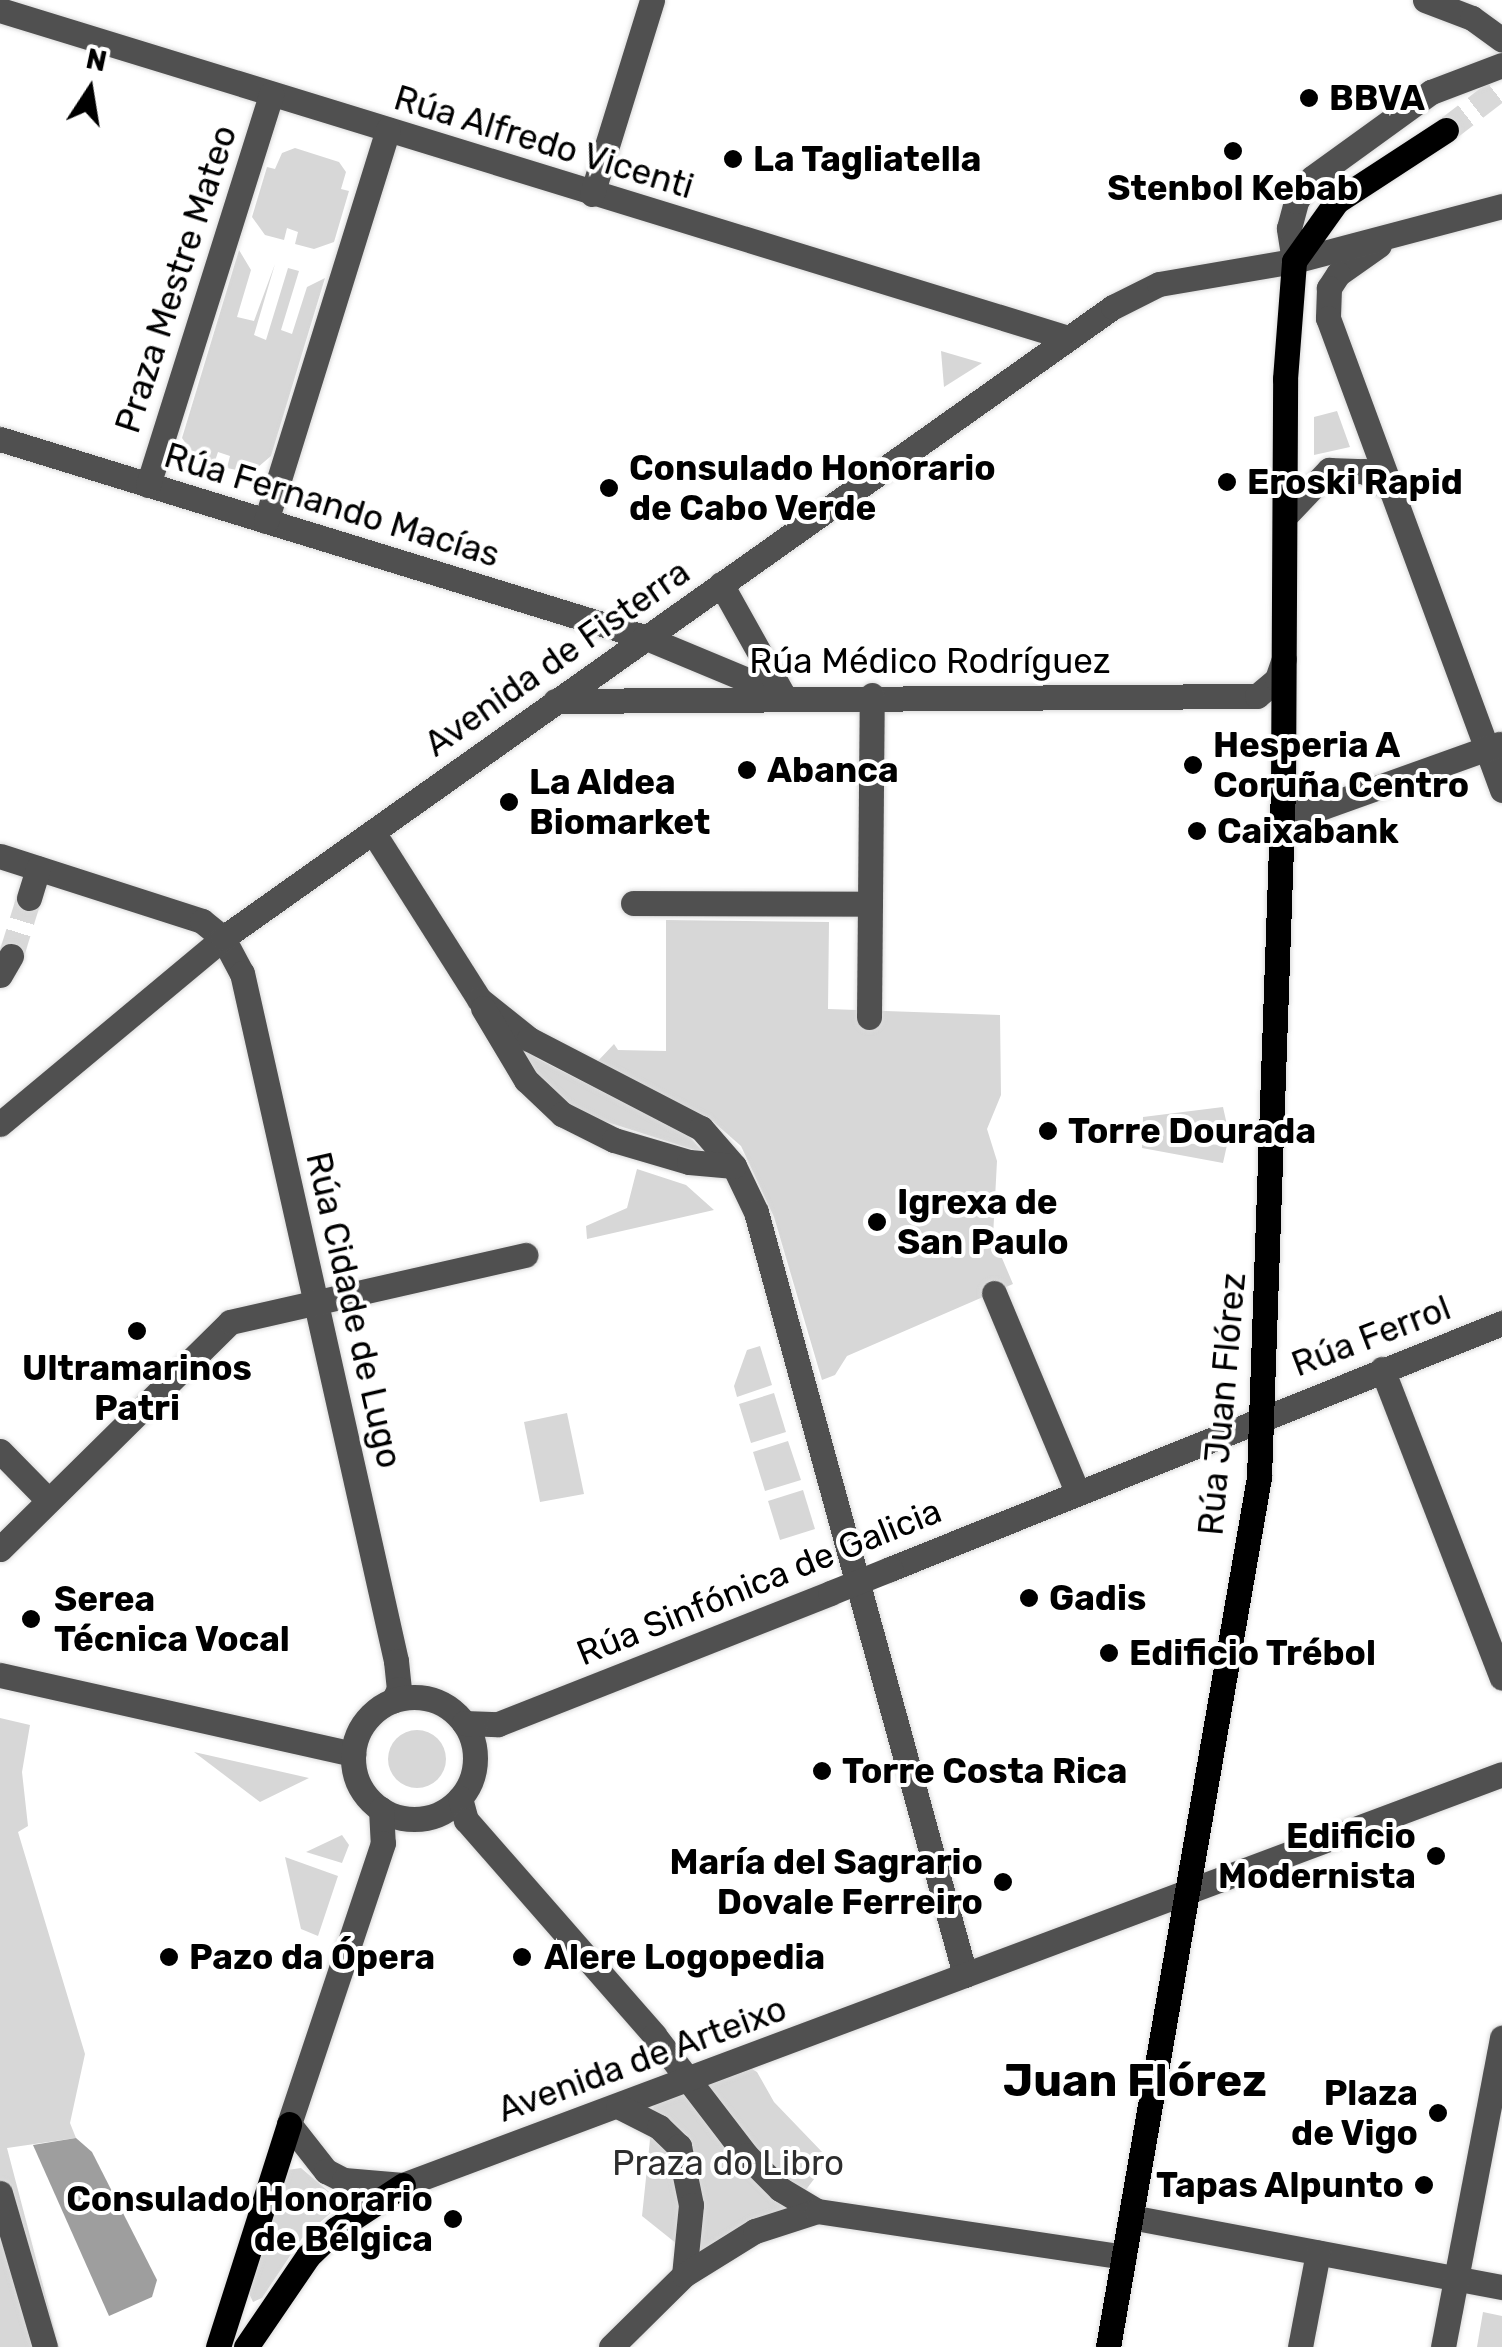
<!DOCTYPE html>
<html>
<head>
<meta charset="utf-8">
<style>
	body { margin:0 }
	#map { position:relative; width:1502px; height:2347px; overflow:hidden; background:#fff; font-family:Rubik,sans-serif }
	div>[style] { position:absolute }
	.green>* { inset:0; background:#d7d7d7 }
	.round { border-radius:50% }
	.water>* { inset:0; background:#9e9e9e }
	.minor-tunnel>* { height:25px; margin-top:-12.5px; transform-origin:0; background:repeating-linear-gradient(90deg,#d9d9d9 0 25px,transparent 0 37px) }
	.major-tunnel>* { height:25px; margin-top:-12.5px; transform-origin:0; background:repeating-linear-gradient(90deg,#d9d9d9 0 25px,transparent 0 37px) }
	.roads { filter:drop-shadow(0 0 2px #dbdbdb) drop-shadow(0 0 2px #dbdbdb) }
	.minor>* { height:25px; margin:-12.5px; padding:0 12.5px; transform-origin:12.5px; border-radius:12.5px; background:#505050 }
	.minor>.ring { margin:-12.5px; padding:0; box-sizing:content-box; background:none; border:25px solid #505050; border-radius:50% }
	.major>* { height:25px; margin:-12.5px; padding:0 12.5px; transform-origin:12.5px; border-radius:12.5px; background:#000 }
	.minor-bridge>* { height:25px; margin:-12.5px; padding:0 12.5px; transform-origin:12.5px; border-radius:12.5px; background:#505050 }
	.dots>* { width:28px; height:28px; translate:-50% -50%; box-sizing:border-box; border:5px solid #fff; border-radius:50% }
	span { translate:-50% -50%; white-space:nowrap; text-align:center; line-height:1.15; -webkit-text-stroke:8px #fff; paint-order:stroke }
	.poi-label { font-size:35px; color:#000; font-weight:700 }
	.left { translate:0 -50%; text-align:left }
	.right { translate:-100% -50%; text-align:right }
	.street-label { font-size:35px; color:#000 }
	.park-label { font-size:35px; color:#2e2e2e }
	.district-label { font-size:45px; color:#000; font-weight:700 }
	.north { position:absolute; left:40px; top:40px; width:100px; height:100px; -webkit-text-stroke:8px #fff; paint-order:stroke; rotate:12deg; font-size:28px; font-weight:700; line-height:40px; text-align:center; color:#000 }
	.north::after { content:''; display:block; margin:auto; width:35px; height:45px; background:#000; clip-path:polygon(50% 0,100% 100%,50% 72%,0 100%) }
</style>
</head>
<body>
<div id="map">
	<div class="green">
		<i style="clip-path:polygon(295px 148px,339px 162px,346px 172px,341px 189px,349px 191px,334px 242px,314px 249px,295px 244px,298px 232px,287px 228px,284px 240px,265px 235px,252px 217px,267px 167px,275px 169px,282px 153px)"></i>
		<i style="clip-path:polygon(239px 250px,251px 270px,237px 317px,254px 321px,275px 264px,254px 335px,266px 340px,288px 268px,299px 271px,281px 330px,292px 334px,307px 287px,325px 278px,271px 456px,251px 473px,227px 468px,230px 456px,218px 452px,214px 464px,196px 458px,182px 438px)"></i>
		<i style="clip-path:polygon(941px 351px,982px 363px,944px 387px)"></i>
		<i style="clip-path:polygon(1337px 411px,1350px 447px,1314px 455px,1314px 417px)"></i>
		<i style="clip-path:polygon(666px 920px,829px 922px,828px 1009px,1000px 1015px,1001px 1095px,987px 1129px,997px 1161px,993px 1237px,1013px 1284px,847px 1356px,835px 1375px,822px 1380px,774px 1217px,741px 1146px,709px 1118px,596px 1063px,614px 1044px,618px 1050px,666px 1051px)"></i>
		<i style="clip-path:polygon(511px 1038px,538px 1059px,688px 1135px,704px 1153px,585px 1115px,541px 1086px)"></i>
		<i style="clip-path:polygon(1223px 1107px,1227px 1125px,1168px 1123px,1167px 1133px,1168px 1143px,1227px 1145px,1223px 1163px,1142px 1148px,1143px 1117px)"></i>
		<i style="clip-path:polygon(637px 1169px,686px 1185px,714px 1210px,587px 1239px,586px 1226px,627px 1208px)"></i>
		<i style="clip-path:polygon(760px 1346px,772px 1385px,737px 1397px,734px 1386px,747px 1350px)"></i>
		<i style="clip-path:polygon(774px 1393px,786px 1432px,751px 1443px,739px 1404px)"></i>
		<i style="clip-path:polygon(567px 1413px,584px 1494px,540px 1502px,524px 1422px)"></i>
		<i style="clip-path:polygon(788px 1441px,801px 1480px,765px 1491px,753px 1452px)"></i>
		<i style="clip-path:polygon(803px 1490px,815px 1529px,780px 1540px,768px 1501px)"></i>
		<i style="clip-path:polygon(0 1718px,30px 1725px,22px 1772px,28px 1826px,18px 1832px,85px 2054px,70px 2123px,76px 2138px,7px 2148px,59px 2347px,0 2347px)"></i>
		<i class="round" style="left:388px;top:1730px;width:58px;height:58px"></i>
		<i style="clip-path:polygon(194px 1752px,309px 1778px,260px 1802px)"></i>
		<i style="clip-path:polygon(342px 1835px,349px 1845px,342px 1863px,306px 1852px)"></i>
		<i style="clip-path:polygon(285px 1857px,338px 1876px,318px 1936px,301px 1929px)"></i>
		<i style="clip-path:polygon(738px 2061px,757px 2072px,774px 2102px,824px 2154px,821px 2170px,782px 2221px,707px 2268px,642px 2216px,655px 2092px)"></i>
		<i style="clip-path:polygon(301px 2168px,342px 2203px,302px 2238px,262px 2298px,253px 2302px,248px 2291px,287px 2170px)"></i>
		<i style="clip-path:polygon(1483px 2312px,1502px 2316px,1502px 2347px,1477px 2347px)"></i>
	</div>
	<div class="water">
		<i style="clip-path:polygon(76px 2138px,92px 2152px,157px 2280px,152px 2297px,109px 2316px,33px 2145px)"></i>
	</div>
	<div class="minor-tunnel">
		<i style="left:11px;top:956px;width:61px;rotate:-72.8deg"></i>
	</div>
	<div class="major-tunnel">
		<i style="left:1446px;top:130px;width:71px;rotate:-37.5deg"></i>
	</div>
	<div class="roads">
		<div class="minor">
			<i style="left:1425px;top:0;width:50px;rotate:21deg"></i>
			<i style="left:1472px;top:18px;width:37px;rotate:36deg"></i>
			<i style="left:0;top:10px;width:1117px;rotate:17.07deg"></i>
			<i style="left:592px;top:194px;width:203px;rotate:-72.8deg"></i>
			<i style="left:1379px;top:245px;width:50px;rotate:144.7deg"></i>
			<i style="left:1338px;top:274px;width:17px;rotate:123deg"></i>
			<i style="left:1329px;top:288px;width:30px;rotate:92deg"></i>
			<i style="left:1328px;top:318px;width:503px;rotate:69.76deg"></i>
			<i style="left:1294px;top:261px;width:33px;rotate:-99deg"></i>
			<i style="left:1289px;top:228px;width:28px;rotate:-75deg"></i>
			<i style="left:1296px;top:201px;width:28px;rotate:-55deg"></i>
			<i style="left:1312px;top:178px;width:147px;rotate:-35.9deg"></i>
			<i style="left:1431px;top:92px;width:76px;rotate:-20.8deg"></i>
			<i style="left:0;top:439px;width:674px;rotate:17.09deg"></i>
			<i style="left:644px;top:637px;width:151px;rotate:22.6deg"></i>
			<i style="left:148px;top:485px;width:410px;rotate:-72.5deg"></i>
			<i style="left:1285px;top:516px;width:64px;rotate:-46.3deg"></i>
			<i style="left:1329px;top:470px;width:35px;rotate:2deg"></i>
			<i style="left:1364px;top:471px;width:29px;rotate:35deg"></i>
			<i style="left:266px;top:521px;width:410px;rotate:-72.7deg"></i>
			<i style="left:721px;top:584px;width:127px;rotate:60.8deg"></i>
			<i style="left:555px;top:701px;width:702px;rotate:-0.41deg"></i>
			<i style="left:1257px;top:696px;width:26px;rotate:-40deg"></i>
			<i style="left:1277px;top:679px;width:21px;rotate:-71deg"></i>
			<i style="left:1283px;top:789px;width:21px;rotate:59deg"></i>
			<i style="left:1294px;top:807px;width:16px;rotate:18deg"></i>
			<i style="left:1309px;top:812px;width:202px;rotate:-19.7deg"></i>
			<i style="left:373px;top:832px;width:198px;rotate:57.6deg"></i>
			<i style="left:479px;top:999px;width:64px;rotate:38.7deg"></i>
			<i style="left:529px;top:1039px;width:194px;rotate:27.4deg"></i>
			<i style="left:701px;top:1128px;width:50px;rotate:49deg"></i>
			<i style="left:734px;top:1166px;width:51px;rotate:64.4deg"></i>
			<i style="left:756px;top:1212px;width:791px;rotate:74.68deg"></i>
			<i style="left:0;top:856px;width:212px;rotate:17.8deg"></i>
			<i style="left:202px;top:921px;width:27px;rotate:39deg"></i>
			<i style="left:223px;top:938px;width:40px;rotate:62deg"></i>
			<i style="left:242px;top:973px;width:705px;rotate:77.38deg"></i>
			<i style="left:396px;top:1661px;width:28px;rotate:84deg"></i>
			<i style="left:399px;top:1689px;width:13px;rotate:117deg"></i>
			<i style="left:29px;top:898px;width:31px;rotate:-73deg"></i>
			<i style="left:633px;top:903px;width:237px;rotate:0.2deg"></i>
			<i style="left:0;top:975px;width:22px;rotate:-60deg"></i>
			<i style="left:483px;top:1008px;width:84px;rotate:59.2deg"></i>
			<i style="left:526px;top:1080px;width:50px;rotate:43.4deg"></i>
			<i style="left:562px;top:1114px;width:58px;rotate:26.6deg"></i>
			<i style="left:614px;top:1140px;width:78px;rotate:16.3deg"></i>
			<i style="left:689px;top:1162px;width:45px;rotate:5.1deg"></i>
			<i style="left:869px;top:1017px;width:322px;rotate:-89.5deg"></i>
			<i style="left:0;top:1124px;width:290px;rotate:-39.8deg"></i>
			<i style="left:223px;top:938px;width:1091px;rotate:-35.34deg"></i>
			<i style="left:1113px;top:307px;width:51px;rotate:-26.6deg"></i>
			<i style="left:1159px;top:284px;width:137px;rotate:-9.7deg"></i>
			<i style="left:1294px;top:261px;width:215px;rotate:-14.8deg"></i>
			<i style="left:994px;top:1293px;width:215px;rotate:67.3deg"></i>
			<i style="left:1382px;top:1369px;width:331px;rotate:68.8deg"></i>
			<i style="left:0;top:1451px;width:69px;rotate:45.6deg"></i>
			<i style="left:0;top:1549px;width:323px;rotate:-44.6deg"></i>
			<i style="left:230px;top:1322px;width:303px;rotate:-12.8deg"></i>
			<i style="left:890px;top:1569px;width:660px;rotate:-21.9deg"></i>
			<i style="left:0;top:1675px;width:362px;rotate:12.6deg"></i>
			<i class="ring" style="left:353px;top:1697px;width:97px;height:97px"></i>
			<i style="left:464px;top:1723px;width:34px;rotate:2deg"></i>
			<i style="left:498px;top:1724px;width:357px;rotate:-21.5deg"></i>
			<i style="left:460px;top:1798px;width:23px;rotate:75deg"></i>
			<i style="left:466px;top:1820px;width:286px;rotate:48.8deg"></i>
			<i style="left:654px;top:2035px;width:151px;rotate:52.5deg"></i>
			<i style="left:746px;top:2155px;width:48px;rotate:45deg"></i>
			<i style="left:780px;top:2189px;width:43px;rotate:30.7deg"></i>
			<i style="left:381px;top:1809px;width:34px;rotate:87deg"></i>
			<i style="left:383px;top:1843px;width:296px;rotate:108.5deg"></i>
			<i style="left:289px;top:2124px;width:60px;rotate:51.8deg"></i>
			<i style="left:326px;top:2171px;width:20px;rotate:27deg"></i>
			<i style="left:344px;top:2180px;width:59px;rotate:4.8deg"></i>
			<i style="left:403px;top:2185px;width:1173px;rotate:-20.5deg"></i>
			<i style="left:618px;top:2106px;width:46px;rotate:27.1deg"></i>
			<i style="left:659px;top:2127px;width:28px;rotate:44deg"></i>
			<i style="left:679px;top:2146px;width:60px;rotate:78.5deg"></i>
			<i style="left:691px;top:2205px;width:70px;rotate:95.7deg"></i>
			<i style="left:0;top:2193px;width:160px;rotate:73.7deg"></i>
			<i style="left:1131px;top:2217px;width:378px;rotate:10.7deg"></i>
			<i style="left:611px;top:2347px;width:103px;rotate:-44.6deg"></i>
			<i style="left:684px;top:2275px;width:84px;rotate:-31.8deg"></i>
			<i style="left:755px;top:2231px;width:65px;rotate:-17.9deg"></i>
			<i style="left:817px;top:2211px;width:310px;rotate:8.5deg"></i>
			<i style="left:1300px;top:2347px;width:96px;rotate:-79.2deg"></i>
			<i style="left:1443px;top:2347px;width:315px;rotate:-79.2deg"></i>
		</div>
		<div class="major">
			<i style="left:218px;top:2347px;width:234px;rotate:-72.3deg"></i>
			<i style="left:246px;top:2347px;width:110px;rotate:-55.7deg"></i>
			<i style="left:308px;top:2256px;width:39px;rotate:-44deg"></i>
			<i style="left:336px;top:2229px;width:80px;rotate:-33.3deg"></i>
			<i style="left:1108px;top:2347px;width:883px;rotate:-80.15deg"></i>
			<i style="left:1259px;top:1477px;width:688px;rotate:-88deg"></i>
			<i style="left:1283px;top:789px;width:410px;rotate:-89.7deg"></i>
			<i style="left:1285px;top:379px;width:118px;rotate:-85.6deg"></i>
			<i style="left:1294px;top:261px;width:74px;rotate:-54.4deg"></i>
			<i style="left:1337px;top:201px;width:130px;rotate:-33.1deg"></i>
		</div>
	</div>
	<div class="minor-bridge">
		<i style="left:830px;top:1593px;width:65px;rotate:-21.8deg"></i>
	</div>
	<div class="dots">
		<i style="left:1309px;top:98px;background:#000"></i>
		<i style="left:1233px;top:151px;background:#000"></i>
		<i style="left:733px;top:159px;background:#000"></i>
		<i style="left:1227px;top:482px;background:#000"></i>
		<i style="left:609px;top:488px;background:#000"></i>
		<i style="left:1193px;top:765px;background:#000"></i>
		<i style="left:747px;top:770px;background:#000"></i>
		<i style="left:509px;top:802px;background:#000"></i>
		<i style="left:1197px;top:831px;background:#000"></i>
		<i style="left:1048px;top:1131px;background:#000"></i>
		<i style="left:877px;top:1222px;background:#000"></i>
		<i style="left:137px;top:1331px;background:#000"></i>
		<i style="left:1029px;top:1598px;background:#000"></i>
		<i style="left:31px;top:1619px;background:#000"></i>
		<i style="left:1109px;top:1653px;background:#000"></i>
		<i style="left:822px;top:1771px;background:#000"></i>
		<i style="left:1436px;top:1856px;background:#000"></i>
		<i style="left:1003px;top:1882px;background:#000"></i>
		<i style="left:169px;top:1957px;background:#000"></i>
		<i style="left:522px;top:1957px;background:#000"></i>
		<i style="left:1438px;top:2113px;background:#000"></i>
		<i style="left:1424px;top:2185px;background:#000"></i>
		<i style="left:453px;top:2219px;background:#000"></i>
	</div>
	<div class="poi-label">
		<span class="left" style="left:1329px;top:98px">BBVA</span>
		<span class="left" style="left:753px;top:159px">La Tagliatella</span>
		<span style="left:1233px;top:188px">Stenbol Kebab</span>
		<span class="left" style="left:629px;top:488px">Consulado Honorario<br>de Cabo Verde</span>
		<span class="left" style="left:1247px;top:482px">Eroski Rapid</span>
		<span class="left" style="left:1213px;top:765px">Hesperia A<br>Coruña Centro</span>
		<span class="left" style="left:767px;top:770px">Abanca</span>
		<span class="left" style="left:529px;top:802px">La Aldea<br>Biomarket</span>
		<span class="left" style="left:1217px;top:831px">Caixabank</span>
		<span class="left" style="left:1068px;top:1131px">Torre Dourada</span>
		<span class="left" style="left:897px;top:1222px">Igrexa de<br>San Paulo</span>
		<span style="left:137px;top:1388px">Ultramarinos<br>Patri</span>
		<span class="left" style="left:1049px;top:1598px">Gadis</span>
		<span class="left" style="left:54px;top:1619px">Serea<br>Técnica Vocal</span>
		<span class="left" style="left:1129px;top:1653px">Edificio Trébol</span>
		<span class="left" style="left:842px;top:1771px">Torre Costa Rica</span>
		<span class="right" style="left:1416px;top:1856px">Edificio<br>Modernista</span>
		<span class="right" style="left:983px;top:1882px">María del Sagrario<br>Dovale Ferreiro</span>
		<span class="left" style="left:189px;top:1957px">Pazo da Ópera</span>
		<span class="left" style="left:544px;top:1957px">Alere Logopedia</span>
		<span class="right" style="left:1418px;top:2113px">Plaza<br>de Vigo</span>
		<span class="right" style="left:1404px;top:2185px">Tapas Alpunto</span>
		<span class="right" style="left:433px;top:2219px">Consulado Honorario<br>de Bélgica</span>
	</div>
	<div class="street-label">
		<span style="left:544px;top:142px;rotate:17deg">Rúa Alfredo Vicenti</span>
		<span style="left:176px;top:279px;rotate:-72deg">Praza Mestre Mateo</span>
		<span style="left:332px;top:505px;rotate:17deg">Rúa Fernando Macías</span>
		<span style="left:557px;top:658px;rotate:-35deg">Avenida de Fisterra</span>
		<span style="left:930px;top:661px">Rúa Médico Rodríguez</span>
		<span style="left:354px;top:1310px;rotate:77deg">Rúa Cidade de Lugo</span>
		<span style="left:1371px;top:1336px;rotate:-21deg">Rúa Ferrol</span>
		<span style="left:1222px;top:1404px;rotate:-85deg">Rúa Juan Flórez</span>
		<span style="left:759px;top:1582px;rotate:-22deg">Rúa Sinfónica de Galicia</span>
		<span style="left:642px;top:2059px;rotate:-20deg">Avenida de Arteixo</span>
	</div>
	<div class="park-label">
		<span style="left:728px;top:2163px">Praza do Libro</span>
	</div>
	<div class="district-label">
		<span style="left:1135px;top:2081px">Juan Flórez</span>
	</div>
	<div class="north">N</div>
</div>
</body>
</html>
